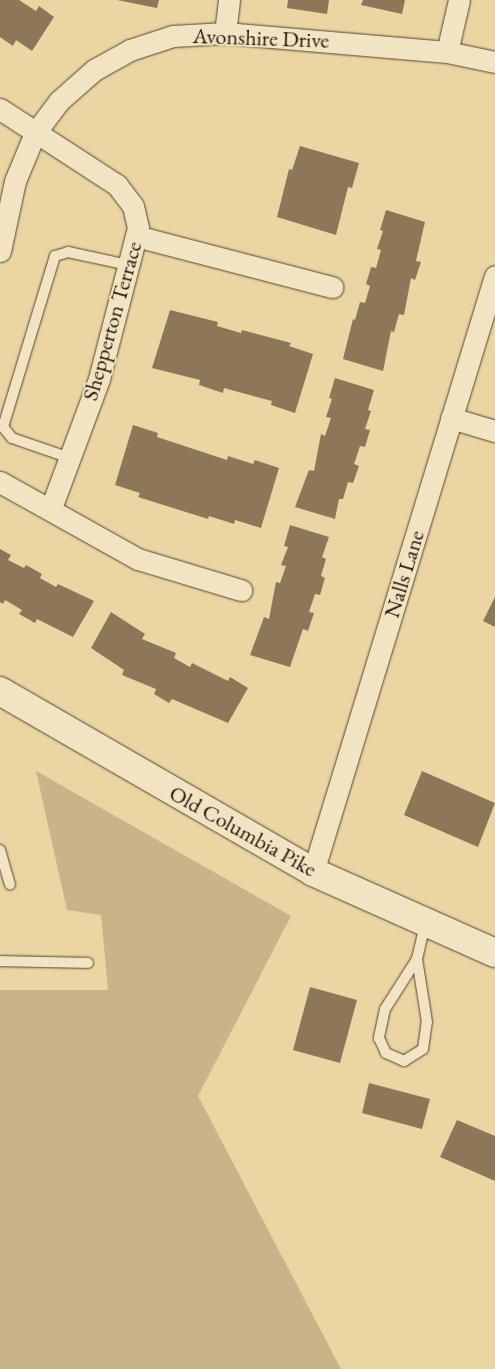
<!DOCTYPE html>
<html>
<head>
<meta charset="utf-8">
<style>
	body { margin:0 }
	#map { position:relative; width:495px; height:1369px; overflow:hidden; background:#ebd5a3; font-family:"EB Garamond",serif }
	div>[style] { position:absolute }
	.green>* { inset:0; background:#c9b489 }
	.building>* { inset:0; background:#8c7859 }
	.roads { filter:drop-shadow(0 0 1px #564430) drop-shadow(0 0 1px #564430) }
	.service>* { height:10px; margin:-5px; padding:0 5px; transform-origin:5px; border-radius:5px; background:#f2e4c3 }
	.minor>* { height:21px; margin:-10.5px; padding:0 10.5px; transform-origin:10.5px; border-radius:10.5px; background:#f2e4c3 }
	.secondary>* { height:28px; margin:-14px; padding:0 14px; transform-origin:14px; border-radius:14px; background:#f2e4c3 }
	span { translate:-50% -50%; white-space:nowrap; text-align:center; line-height:1.15; -webkit-text-stroke:4px #f2e4c3; paint-order:stroke }
	.street-label { font-size:22px; color:#251309 }
</style>
</head>
<body>
<div id="map">
	<div class="green">
		<i style="clip-path:polygon(36px 771px,291px 916px,198px 1096px,341px 1369px,0 1369px,0 990px,108px 990px,101px 915px,67px 910px)"></i>
	</div>
	<div class="building">
		<i style="clip-path:polygon(0 0,19px 0,36px 11px,39px 6px,54px 17px,32px 51px,16px 40px,13px 46px,0 37px)"></i>
		<i style="clip-path:polygon(117px 0,159px 0,157px 8px)"></i>
		<i style="clip-path:polygon(288px 0,329px 0,327px 14px,287px 8px)"></i>
		<i style="clip-path:polygon(363px 0,405px 0,402px 14px,361px 5px)"></i>
		<i style="clip-path:polygon(300px 146px,359px 163px,352px 188px,348px 187px,336px 235px,277px 217px,289px 169px,292px 170px)"></i>
		<i style="clip-path:polygon(386px 210px,425px 222px,416px 261px,421px 262px,415px 280px,411px 278px,404px 315px,399px 314px,394px 332px,391px 331px,383px 371px,343px 359px,353px 319px,355px 320px,360px 302px,365px 303px,370px 286px,366px 284px,371px 267px,376px 268px,381px 250px,377px 249px,383px 231px,380px 230px)"></i>
		<i style="clip-path:polygon(170px 310px,218px 322px,217px 326px,241px 333px,242px 330px,291px 343px,289px 346px,313px 354px,295px 413px,271px 405px,272px 401px,224px 388px,223px 393px,199px 385px,200px 380px,152px 368px)"></i>
		<i style="clip-path:polygon(335px 378px,374px 390px,368px 410px,371px 411px,365px 429px,370px 430px,365px 447px,360px 446px,354px 464px,359px 466px,353px 483px,348px 482px,343px 499px,339px 499px,335px 519px,295px 507px,309px 470px,314px 471px,321px 434px,325px 436px,331px 418px,326px 417px,332px 399px,329px 398px)"></i>
		<i style="clip-path:polygon(133px 425px,158px 433px,157px 437px,227px 460px,228px 456px,253px 464px,255px 460px,279px 468px,261px 528px,235px 520px,234px 524px,209px 516px,208px 519px,138px 497px,140px 493px,115px 485px)"></i>
		<i style="clip-path:polygon(290px 525px,329px 537px,322px 557px,326px 559px,321px 576px,325px 578px,320px 595px,315px 594px,309px 612px,314px 613px,308px 631px,303px 629px,290px 667px,250px 655px,264px 617px,269px 619px,276px 582px,280px 583px,286px 566px,281px 565px,288px 547px,284px 546px)"></i>
		<i style="clip-path:polygon(0 549px,11px 555px,8px 560px,24px 568px,26px 565px,42px 574px,40px 578px,56px 587px,58px 584px,94px 601px,73px 637px,37px 619px,35px 623px,19px 614px,22px 610px,5px 600px,3px 604px,0 602px)"></i>
		<i style="clip-path:polygon(495px 597px,495px 627px,483px 621px)"></i>
		<i style="clip-path:polygon(111px 612px,145px 634px,142px 639px,176px 653px,174px 658px,190px 667px,192px 663px,228px 681px,230px 677px,248px 688px,228px 723px,172px 699px,169px 703px,154px 694px,156px 689px,122px 675px,124px 670px,91px 648px)"></i>
		<i style="clip-path:polygon(422px 771px,495px 803px,478px 847px,404px 815px)"></i>
		<i style="clip-path:polygon(310px 987px,357px 1000px,340px 1063px,293px 1050px)"></i>
		<i style="clip-path:polygon(369px 1083px,430px 1099px,422px 1129px,362px 1113px)"></i>
		<i style="clip-path:polygon(457px 1120px,495px 1136px,495px 1181px,440px 1157px)"></i>
	</div>
	<div class="roads">
		<div class="service">
			<i style="left:70px;top:458px;width:61px;rotate:-161deg"></i>
			<i style="left:12px;top:438px;width:14px;rotate:-129deg"></i>
			<i style="left:3px;top:427px;width:179px;rotate:-73.1deg"></i>
			<i style="left:55px;top:256px;width:14px;rotate:-17deg"></i>
			<i style="left:68px;top:252px;width:61px;rotate:12.2deg"></i>
			<i style="left:0;top:850px;width:36px;rotate:74deg"></i>
			<i style="left:417px;top:959px;width:59px;rotate:122.6deg"></i>
			<i style="left:385px;top:1009px;width:30px;rotate:102deg"></i>
			<i style="left:379px;top:1038px;width:17px;rotate:65deg"></i>
			<i style="left:386px;top:1053px;width:20px;rotate:24deg"></i>
			<i style="left:404px;top:1061px;width:22px;rotate:-32deg"></i>
			<i style="left:423px;top:1049px;width:27px;rotate:-82deg"></i>
			<i style="left:427px;top:1022px;width:64px;rotate:-99deg"></i>
			<i style="left:417px;top:959px;width:37px;rotate:-77deg"></i>
			<i style="left:0;top:961px;width:88px;rotate:1.3deg"></i>
		</div>
		<div class="minor">
			<i style="left:225px;top:33px;width:33px;rotate:-83deg"></i>
			<i style="left:447px;top:52px;width:53px;rotate:-77deg"></i>
			<i style="left:0;top:109px;width:140px;rotate:33deg"></i>
			<i style="left:117px;top:185px;width:26px;rotate:53deg"></i>
			<i style="left:133px;top:206px;width:23px;rotate:77deg"></i>
			<i style="left:138px;top:228px;width:156px;rotate:104.5deg"></i>
			<i style="left:99px;top:379px;width:138px;rotate:110.4deg"></i>
			<i style="left:136px;top:236px;width:203px;rotate:14.6deg"></i>
			<i style="left:0;top:251px;width:72px;rotate:-77.9deg"></i>
			<i style="left:15px;top:181px;width:52px;rotate:-67.4deg"></i>
			<i style="left:35px;top:133px;width:40px;rotate:-53deg"></i>
			<i style="left:59px;top:101px;width:47px;rotate:-41.5deg"></i>
			<i style="left:94px;top:70px;width:41px;rotate:-29.1deg"></i>
			<i style="left:130px;top:50px;width:45px;rotate:-18deg"></i>
			<i style="left:173px;top:36px;width:52px;rotate:-3.3deg"></i>
			<i style="left:225px;top:33px;width:223px;rotate:4.9deg"></i>
			<i style="left:447px;top:52px;width:49px;rotate:11.8deg"></i>
			<i style="left:451px;top:418px;width:46px;rotate:16.5deg"></i>
			<i style="left:0;top:482px;width:158px;rotate:29.2deg"></i>
			<i style="left:138px;top:559px;width:108px;rotate:16.8deg"></i>
			<i style="left:313px;top:872px;width:623px;rotate:-73.02deg"></i>
		</div>
		<div class="secondary">
			<i style="left:0;top:691px;width:362px;rotate:30deg"></i>
			<i style="left:313px;top:872px;width:199px;rotate:24deg"></i>
		</div>
	</div>
	<div class="street-label">
		<span style="left:261px;top:38px;rotate:2deg">Avonshire Drive</span>
		<span style="left:112px;top:321px;rotate:-74deg">Shepperton Terrace</span>
		<span style="left:404px;top:574px;rotate:-73deg">Nalls Lane</span>
		<span style="left:243px;top:831px;rotate:29deg">Old Columbia Pike</span>
	</div>
</div>
</body>
</html>
